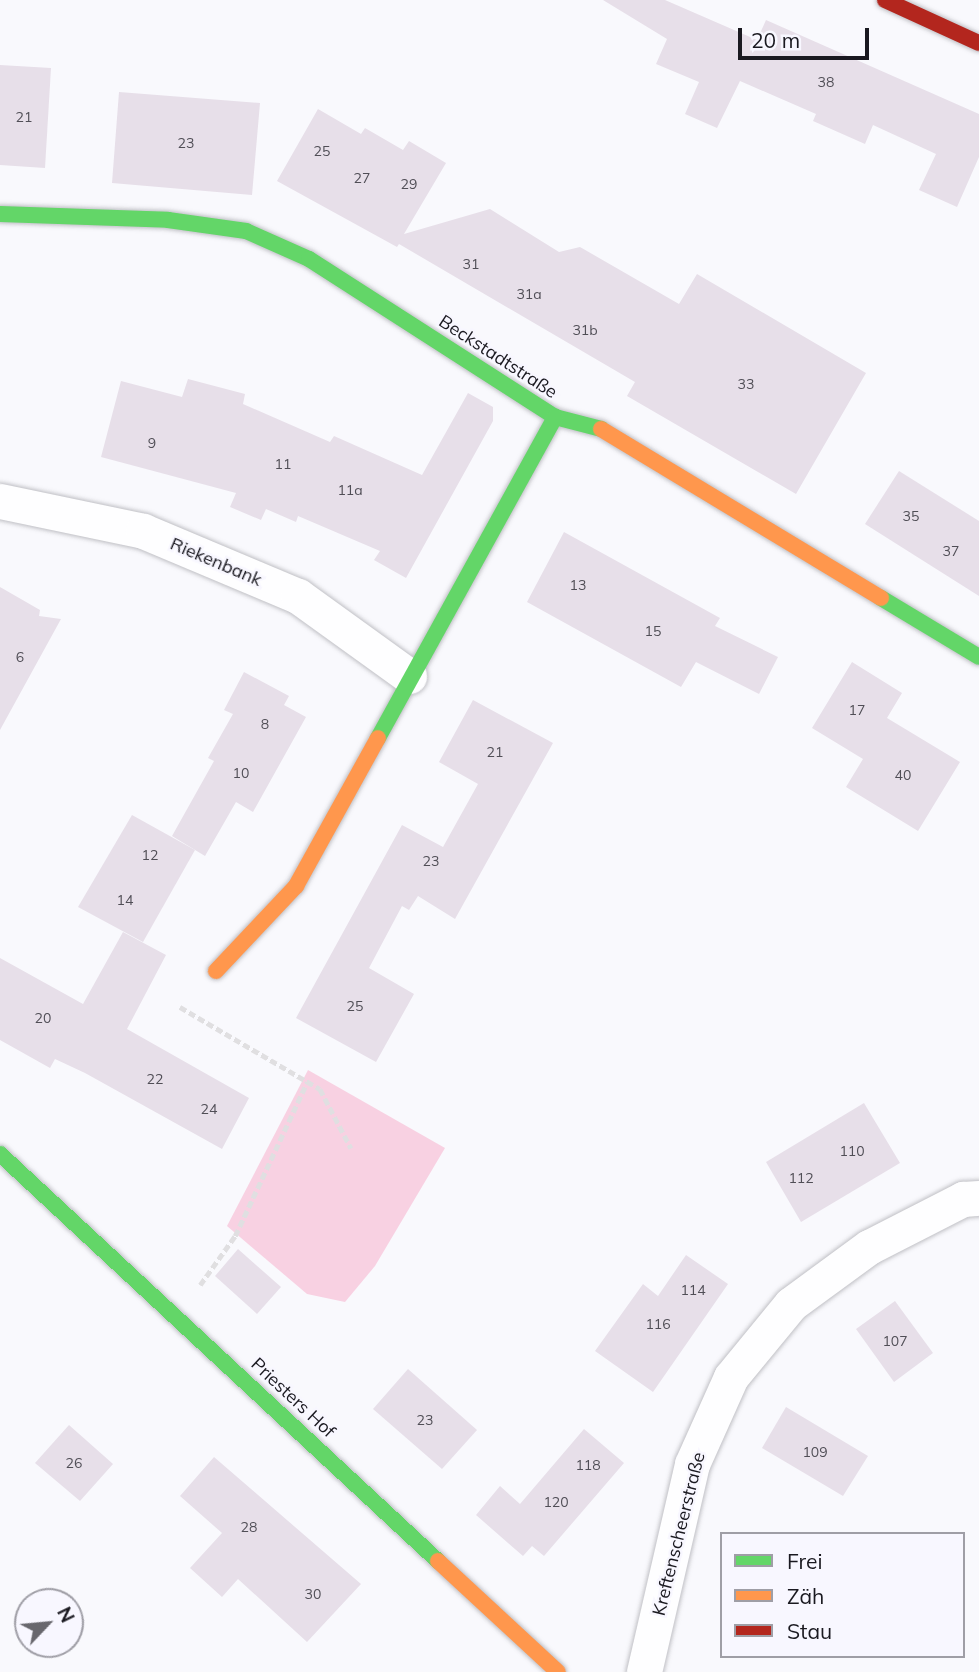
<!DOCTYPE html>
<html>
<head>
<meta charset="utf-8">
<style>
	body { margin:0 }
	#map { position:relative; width:979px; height:1672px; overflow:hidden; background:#f9f9fd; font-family:Mulish,sans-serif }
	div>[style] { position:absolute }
	.green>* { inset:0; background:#f8d1e2 }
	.building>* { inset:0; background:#e7dfe9 }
	.path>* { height:4.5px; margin-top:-2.25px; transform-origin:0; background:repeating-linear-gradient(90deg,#e0dfe1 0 7px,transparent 0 10.5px) }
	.roads { filter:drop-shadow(0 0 2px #c0c0c5) drop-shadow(0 0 2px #c0c0c5) }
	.street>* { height:35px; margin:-17.5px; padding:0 17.5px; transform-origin:17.5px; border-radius:17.5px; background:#fefeff }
	.fast>* { height:16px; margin:-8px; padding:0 8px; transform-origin:8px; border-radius:8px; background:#63d668 }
	.slow>* { height:16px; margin:-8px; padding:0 8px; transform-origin:8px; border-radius:8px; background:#ff974d }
	.jam>* { height:16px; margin:-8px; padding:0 8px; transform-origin:8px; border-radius:8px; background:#b3261e }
	span { translate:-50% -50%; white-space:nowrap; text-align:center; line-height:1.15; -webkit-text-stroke:5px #f8f7ff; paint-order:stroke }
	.number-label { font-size:14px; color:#504e56 }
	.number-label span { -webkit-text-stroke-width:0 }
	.street-label { font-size:18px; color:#1a1920 }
	.legend { position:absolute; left:720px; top:1532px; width:245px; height:126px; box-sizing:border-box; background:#f8f7ff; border:2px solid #9f9ea6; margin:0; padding:9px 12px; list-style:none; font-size:21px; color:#1a1920 }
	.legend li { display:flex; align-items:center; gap:14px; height:35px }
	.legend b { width:35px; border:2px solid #9f9ea6 }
	.north { position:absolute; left:14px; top:1588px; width:70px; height:70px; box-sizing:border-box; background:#f8f7ff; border:2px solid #9f9ea6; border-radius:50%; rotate:64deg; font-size:19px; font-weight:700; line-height:28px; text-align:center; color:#1a1920 }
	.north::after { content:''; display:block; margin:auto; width:24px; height:32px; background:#68676d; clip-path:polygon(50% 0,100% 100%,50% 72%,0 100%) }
	.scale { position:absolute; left:738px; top:28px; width:131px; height:32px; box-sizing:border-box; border:4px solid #1a1920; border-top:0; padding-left:9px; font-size:21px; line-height:24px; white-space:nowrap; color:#1a1920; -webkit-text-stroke:5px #f8f7ff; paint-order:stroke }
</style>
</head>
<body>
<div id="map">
	<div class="green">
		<i style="clip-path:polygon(308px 1070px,445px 1148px,375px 1266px,345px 1302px,307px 1294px,227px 1226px)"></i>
	</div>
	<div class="building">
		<i style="clip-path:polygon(603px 0,665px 0,757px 40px,766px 20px,979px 114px,979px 157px,957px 207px,919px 190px,936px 154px,873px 125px,865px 144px,813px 121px,816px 114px,740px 81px,717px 128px,685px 114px,699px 82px,656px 64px,667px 39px)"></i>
		<i style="clip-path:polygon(0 65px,51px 68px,45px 168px,0 165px)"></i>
		<i style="clip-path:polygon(119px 92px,260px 103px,252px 195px,112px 183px)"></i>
		<i style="clip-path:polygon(318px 109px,361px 134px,365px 128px,403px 150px,409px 141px,446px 163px,404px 234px,490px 209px,559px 252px,580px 247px,679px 304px,697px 274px,866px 373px,796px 494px,627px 396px,635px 382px,399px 244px,397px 247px,277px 181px)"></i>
		<i style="clip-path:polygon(188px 379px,245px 394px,243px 404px,330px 442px,334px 436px,422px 475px,468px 393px,493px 407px,493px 421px,406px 578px,374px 560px,380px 551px,298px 516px,296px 522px,266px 509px,261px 520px,230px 507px,236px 493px,101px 457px,121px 381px,182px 397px)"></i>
		<i style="clip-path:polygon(899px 471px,979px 521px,979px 596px,865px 524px)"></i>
		<i style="clip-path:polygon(564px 532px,720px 618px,715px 626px,778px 657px,759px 694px,696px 662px,681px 687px,527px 602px)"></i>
		<i style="clip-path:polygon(0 587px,40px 610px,39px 616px,61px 619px,0 730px)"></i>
		<i style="clip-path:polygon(852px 662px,902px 693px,887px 718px,960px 762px,918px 831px,846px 787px,863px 759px,812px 728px)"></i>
		<i style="clip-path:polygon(244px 672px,289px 696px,284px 705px,306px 717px,253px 812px,236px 802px,205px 856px,172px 836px,214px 761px,208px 758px,233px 714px,224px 710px)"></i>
		<i style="clip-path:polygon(473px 700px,553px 743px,455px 919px,418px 896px,409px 910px,402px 906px,369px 968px,414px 994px,376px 1062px,296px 1018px,402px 825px,443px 847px,478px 784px,439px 762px)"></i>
		<i style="clip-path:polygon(132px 815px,195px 850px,143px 942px,78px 907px)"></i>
		<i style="clip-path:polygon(123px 932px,166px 955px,127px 1029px,249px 1098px,222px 1149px,85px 1073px,55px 1059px,50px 1068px,0 1040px,0 958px,83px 1004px)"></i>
		<i style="clip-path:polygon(864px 1103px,900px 1163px,801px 1222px,766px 1162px)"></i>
		<i style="clip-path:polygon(238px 1249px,281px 1287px,257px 1314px,215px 1276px)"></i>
		<i style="clip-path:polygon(686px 1255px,728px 1284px,653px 1392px,595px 1351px,643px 1284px,658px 1296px)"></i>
		<i style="clip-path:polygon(895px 1301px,933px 1353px,894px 1382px,856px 1329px)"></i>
		<i style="clip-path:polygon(408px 1369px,477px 1430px,442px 1469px,373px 1409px)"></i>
		<i style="clip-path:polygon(786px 1407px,868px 1456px,843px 1496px,762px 1448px)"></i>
		<i style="clip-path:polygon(69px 1425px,113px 1464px,80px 1501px,35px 1463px)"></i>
		<i style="clip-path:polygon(584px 1429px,624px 1463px,544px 1556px,532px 1546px,523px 1556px,476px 1515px,500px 1486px,520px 1504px)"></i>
		<i style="clip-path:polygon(214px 1457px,361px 1584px,307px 1642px,238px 1579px,222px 1597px,190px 1568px,222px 1533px,180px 1496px)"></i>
	</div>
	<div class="path">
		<i style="left:180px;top:1007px;width:162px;rotate:30.4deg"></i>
		<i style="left:320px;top:1089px;width:67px;rotate:62.3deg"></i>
		<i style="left:200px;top:1285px;width:60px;rotate:-54.5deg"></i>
		<i style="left:235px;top:1236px;width:170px;rotate:-64.9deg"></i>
	</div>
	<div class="roads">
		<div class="street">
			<i style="left:0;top:501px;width:146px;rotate:11.8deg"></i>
			<i style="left:143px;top:531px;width:168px;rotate:22.8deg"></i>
			<i style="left:298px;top:596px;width:137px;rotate:35.8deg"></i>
			<i style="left:644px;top:1672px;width:213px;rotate:-77deg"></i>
			<i style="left:692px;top:1464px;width:95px;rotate:-65.9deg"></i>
			<i style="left:731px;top:1377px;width:94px;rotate:-50.6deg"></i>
			<i style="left:791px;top:1304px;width:97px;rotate:-36.2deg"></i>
			<i style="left:869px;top:1247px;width:106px;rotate:-27.1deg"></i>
			<i style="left:963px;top:1199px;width:16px;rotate:-4deg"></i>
		</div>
		<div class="fast">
			<i style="left:0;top:214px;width:168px;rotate:2deg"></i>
			<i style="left:168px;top:220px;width:79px;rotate:8deg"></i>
			<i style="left:246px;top:231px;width:69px;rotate:24deg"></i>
			<i style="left:309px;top:259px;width:292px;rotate:32.7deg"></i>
			<i style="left:555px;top:417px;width:48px;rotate:14.6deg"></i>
			<i style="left:881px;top:598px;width:114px;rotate:31deg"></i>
			<i style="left:378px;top:738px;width:367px;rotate:-61.1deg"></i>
			<i style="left:0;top:1154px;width:598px;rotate:42.9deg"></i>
		</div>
		<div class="slow">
			<i style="left:601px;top:429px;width:327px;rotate:31.1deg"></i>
			<i style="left:216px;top:971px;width:117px;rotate:-46.7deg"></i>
			<i style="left:296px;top:886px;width:169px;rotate:-61deg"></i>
			<i style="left:438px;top:1561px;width:163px;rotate:42.8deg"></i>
		</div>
		<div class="jam">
			<i style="left:885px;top:0;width:103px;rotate:24.6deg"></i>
		</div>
	</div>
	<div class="number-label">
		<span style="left:826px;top:82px">38</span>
		<span style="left:24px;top:117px">21</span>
		<span style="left:186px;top:143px">23</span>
		<span style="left:322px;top:151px">25</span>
		<span style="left:362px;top:178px">27</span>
		<span style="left:409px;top:184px">29</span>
		<span style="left:471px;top:264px">31</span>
		<span style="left:529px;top:294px">31a</span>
		<span style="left:585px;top:330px">31b</span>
		<span style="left:746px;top:384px">33</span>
		<span style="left:152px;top:443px">9</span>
		<span style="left:283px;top:464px">11</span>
		<span style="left:350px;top:490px">11a</span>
		<span style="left:911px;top:516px">35</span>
		<span style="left:951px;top:551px">37</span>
		<span style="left:578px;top:585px">13</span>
		<span style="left:653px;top:631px">15</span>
		<span style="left:20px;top:657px">6</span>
		<span style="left:857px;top:710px">17</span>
		<span style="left:265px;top:724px">8</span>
		<span style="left:495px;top:752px">21</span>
		<span style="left:241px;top:773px">10</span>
		<span style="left:903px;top:775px">40</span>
		<span style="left:150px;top:855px">12</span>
		<span style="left:431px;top:861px">23</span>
		<span style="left:125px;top:900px">14</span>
		<span style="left:355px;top:1006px">25</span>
		<span style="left:43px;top:1018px">20</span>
		<span style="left:155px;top:1079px">22</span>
		<span style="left:209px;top:1109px">24</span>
		<span style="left:852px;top:1151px">110</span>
		<span style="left:801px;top:1178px">112</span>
		<span style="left:693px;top:1290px">114</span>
		<span style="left:658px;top:1324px">116</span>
		<span style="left:895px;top:1341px">107</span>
		<span style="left:425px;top:1420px">23</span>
		<span style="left:815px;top:1452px">109</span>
		<span style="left:74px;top:1463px">26</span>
		<span style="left:588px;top:1465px">118</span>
		<span style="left:556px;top:1502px">120</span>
		<span style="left:249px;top:1527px">28</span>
		<span style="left:313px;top:1594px">30</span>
	</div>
	<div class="street-label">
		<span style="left:498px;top:357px;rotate:33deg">Beckstadtstraße</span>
		<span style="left:216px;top:562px;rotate:23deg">Riekenbank</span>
		<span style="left:293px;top:1398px;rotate:43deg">Priesters Hof</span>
		<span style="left:679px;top:1534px;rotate:-76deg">Kreftenscheerstraße</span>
	</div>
	<ul class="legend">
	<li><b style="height:9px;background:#63d668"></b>Frei</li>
	<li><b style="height:9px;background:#ff974d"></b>Zäh</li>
	<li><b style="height:9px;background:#b3261e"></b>Stau</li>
	</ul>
	<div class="north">N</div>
	<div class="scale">20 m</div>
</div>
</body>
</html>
